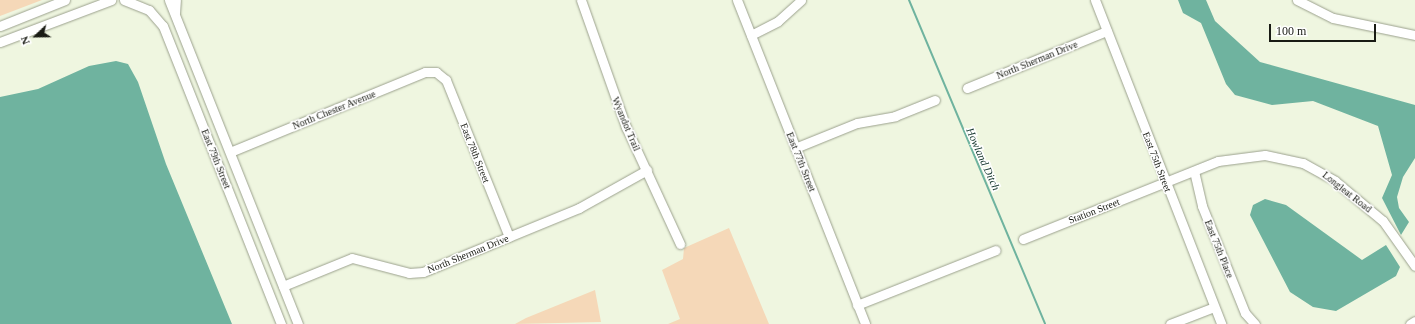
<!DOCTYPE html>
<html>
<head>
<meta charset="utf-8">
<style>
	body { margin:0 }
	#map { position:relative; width:1415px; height:324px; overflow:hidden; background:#eff6e0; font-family:Georgia,serif }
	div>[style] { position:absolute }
	.green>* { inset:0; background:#f5d8b8 }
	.water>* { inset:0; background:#6fb39f }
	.stream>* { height:2px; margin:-1px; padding:0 1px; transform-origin:1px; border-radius:1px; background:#6fb39f }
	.roads { filter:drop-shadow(0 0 1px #9ba18d) drop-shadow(0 0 1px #9ba18d) }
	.minor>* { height:9px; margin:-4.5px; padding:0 4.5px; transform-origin:4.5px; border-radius:4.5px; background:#fff }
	span { translate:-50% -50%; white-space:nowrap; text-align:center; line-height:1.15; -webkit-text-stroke:3px #fff; paint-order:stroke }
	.street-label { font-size:10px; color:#191b14 }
	.water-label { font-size:11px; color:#14352c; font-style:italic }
	.north { position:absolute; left:16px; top:16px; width:40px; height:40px; -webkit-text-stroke:3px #fff; paint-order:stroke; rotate:248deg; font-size:11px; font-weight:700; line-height:16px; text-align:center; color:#191b14 }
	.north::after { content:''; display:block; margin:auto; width:14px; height:18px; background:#191b14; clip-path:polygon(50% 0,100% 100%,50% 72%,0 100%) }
	.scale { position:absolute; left:1269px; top:24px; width:107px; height:18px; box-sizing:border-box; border:2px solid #191b14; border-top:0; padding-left:5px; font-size:12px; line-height:14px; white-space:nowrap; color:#191b14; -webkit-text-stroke:3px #fff; paint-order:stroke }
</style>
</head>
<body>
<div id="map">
	<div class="green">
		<i style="clip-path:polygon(0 0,42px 0,0 16px)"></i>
		<i style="clip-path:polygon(729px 228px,769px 324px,668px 324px,680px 319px,662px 270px,683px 259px,684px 248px)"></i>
		<i style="clip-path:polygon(595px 290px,601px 322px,515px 324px,526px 318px)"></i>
	</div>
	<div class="water">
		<i style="clip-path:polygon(1178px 0,1206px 0,1215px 21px,1260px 62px,1415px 105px,1415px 158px,1403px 177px,1397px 197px,1399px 208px,1409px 222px,1401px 235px,1382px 198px,1392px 175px,1378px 126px,1313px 101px,1272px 105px,1235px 95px,1226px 84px,1201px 23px,1183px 13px)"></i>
		<i style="clip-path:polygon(116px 61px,128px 64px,138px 82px,166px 164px,232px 324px,0 324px,0 97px,38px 89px,89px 66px)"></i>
		<i style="clip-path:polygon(1265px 199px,1286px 205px,1362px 260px,1386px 245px,1400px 267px,1396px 276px,1336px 311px,1313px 307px,1290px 292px,1250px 215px,1253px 205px)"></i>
	</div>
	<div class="stream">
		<i style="left:909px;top:0;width:351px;rotate:67.2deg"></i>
	</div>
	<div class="roads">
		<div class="minor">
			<i style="left:124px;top:0;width:27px;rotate:22deg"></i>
			<i style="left:149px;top:10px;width:21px;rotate:49deg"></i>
			<i style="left:163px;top:26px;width:321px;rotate:68.4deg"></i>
			<i style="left:169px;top:0;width:349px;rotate:68.3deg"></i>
			<i style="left:581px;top:0;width:135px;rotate:70.5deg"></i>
			<i style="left:626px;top:127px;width:129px;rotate:65.2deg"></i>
			<i style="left:737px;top:0;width:348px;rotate:68.4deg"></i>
			<i style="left:1095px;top:0;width:348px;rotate:68.7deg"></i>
			<i style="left:1297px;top:0;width:40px;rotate:26.6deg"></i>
			<i style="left:1333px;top:18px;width:84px;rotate:11.7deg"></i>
			<i style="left:175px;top:13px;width:13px;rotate:-86deg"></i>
			<i style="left:0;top:26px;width:70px;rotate:-21.8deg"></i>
			<i style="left:751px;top:35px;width:30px;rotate:-27deg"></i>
			<i style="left:778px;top:21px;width:31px;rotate:-42deg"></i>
			<i style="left:0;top:42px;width:119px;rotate:-20.7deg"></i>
			<i style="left:967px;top:88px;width:151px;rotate:-22.2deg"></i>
			<i style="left:795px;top:148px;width:67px;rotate:-22deg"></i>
			<i style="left:857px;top:123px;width:39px;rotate:-10deg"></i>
			<i style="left:895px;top:116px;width:43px;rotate:-21.8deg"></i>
			<i style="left:230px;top:152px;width:211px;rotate:-22.3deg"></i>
			<i style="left:425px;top:72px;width:11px"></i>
			<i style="left:436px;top:72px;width:13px;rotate:39deg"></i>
			<i style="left:446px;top:80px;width:169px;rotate:68.1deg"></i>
			<i style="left:1194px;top:171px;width:36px;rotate:77deg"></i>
			<i style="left:1202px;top:206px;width:115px;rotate:68.1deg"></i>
			<i style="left:1245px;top:313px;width:15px;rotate:48deg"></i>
			<i style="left:1023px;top:239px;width:210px;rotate:-21.8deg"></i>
			<i style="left:1218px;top:161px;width:47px;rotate:-7.3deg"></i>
			<i style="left:1265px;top:155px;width:39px;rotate:12deg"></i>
			<i style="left:1303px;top:163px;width:37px;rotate:29deg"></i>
			<i style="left:1335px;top:181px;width:62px;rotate:39.8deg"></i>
			<i style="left:1383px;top:221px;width:55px;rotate:54.6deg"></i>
			<i style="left:283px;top:286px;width:74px;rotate:-22.1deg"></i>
			<i style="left:352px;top:258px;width:59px;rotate:14.7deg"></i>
			<i style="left:409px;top:273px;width:14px;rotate:-4deg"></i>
			<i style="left:423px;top:272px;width:169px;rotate:-22.3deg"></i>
			<i style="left:579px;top:208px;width:78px;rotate:-29.2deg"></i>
			<i style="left:857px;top:305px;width:149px;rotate:-21.6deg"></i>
			<i style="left:1170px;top:324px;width:47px;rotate:-21.1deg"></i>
			<i style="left:1410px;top:324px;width:6px;rotate:-31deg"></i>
		</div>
	</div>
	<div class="street-label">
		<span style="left:1037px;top:60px;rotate:-22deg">North Sherman Drive</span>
		<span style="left:334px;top:110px;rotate:-22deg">North Chester Avenue</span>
		<span style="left:626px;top:124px;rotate:67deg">Wyandot Trail</span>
		<span style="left:475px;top:153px;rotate:68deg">East 78th Street</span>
		<span style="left:216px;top:159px;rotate:68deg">East 79th Street</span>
		<span style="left:801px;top:162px;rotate:68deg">East 77th Street</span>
		<span style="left:1157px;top:162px;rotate:69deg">East 75th Street</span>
		<span style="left:1347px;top:192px;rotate:38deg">Longleat Road</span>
		<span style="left:1094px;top:211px;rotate:-21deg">Station Street</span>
		<span style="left:1219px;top:249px;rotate:68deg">East 75th Place</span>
		<span style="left:468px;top:254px;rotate:-22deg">North Sherman Drive</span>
	</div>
	<div class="water-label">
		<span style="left:983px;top:159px;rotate:66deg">Howland Ditch</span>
	</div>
	<div class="north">N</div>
	<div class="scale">100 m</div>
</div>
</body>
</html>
